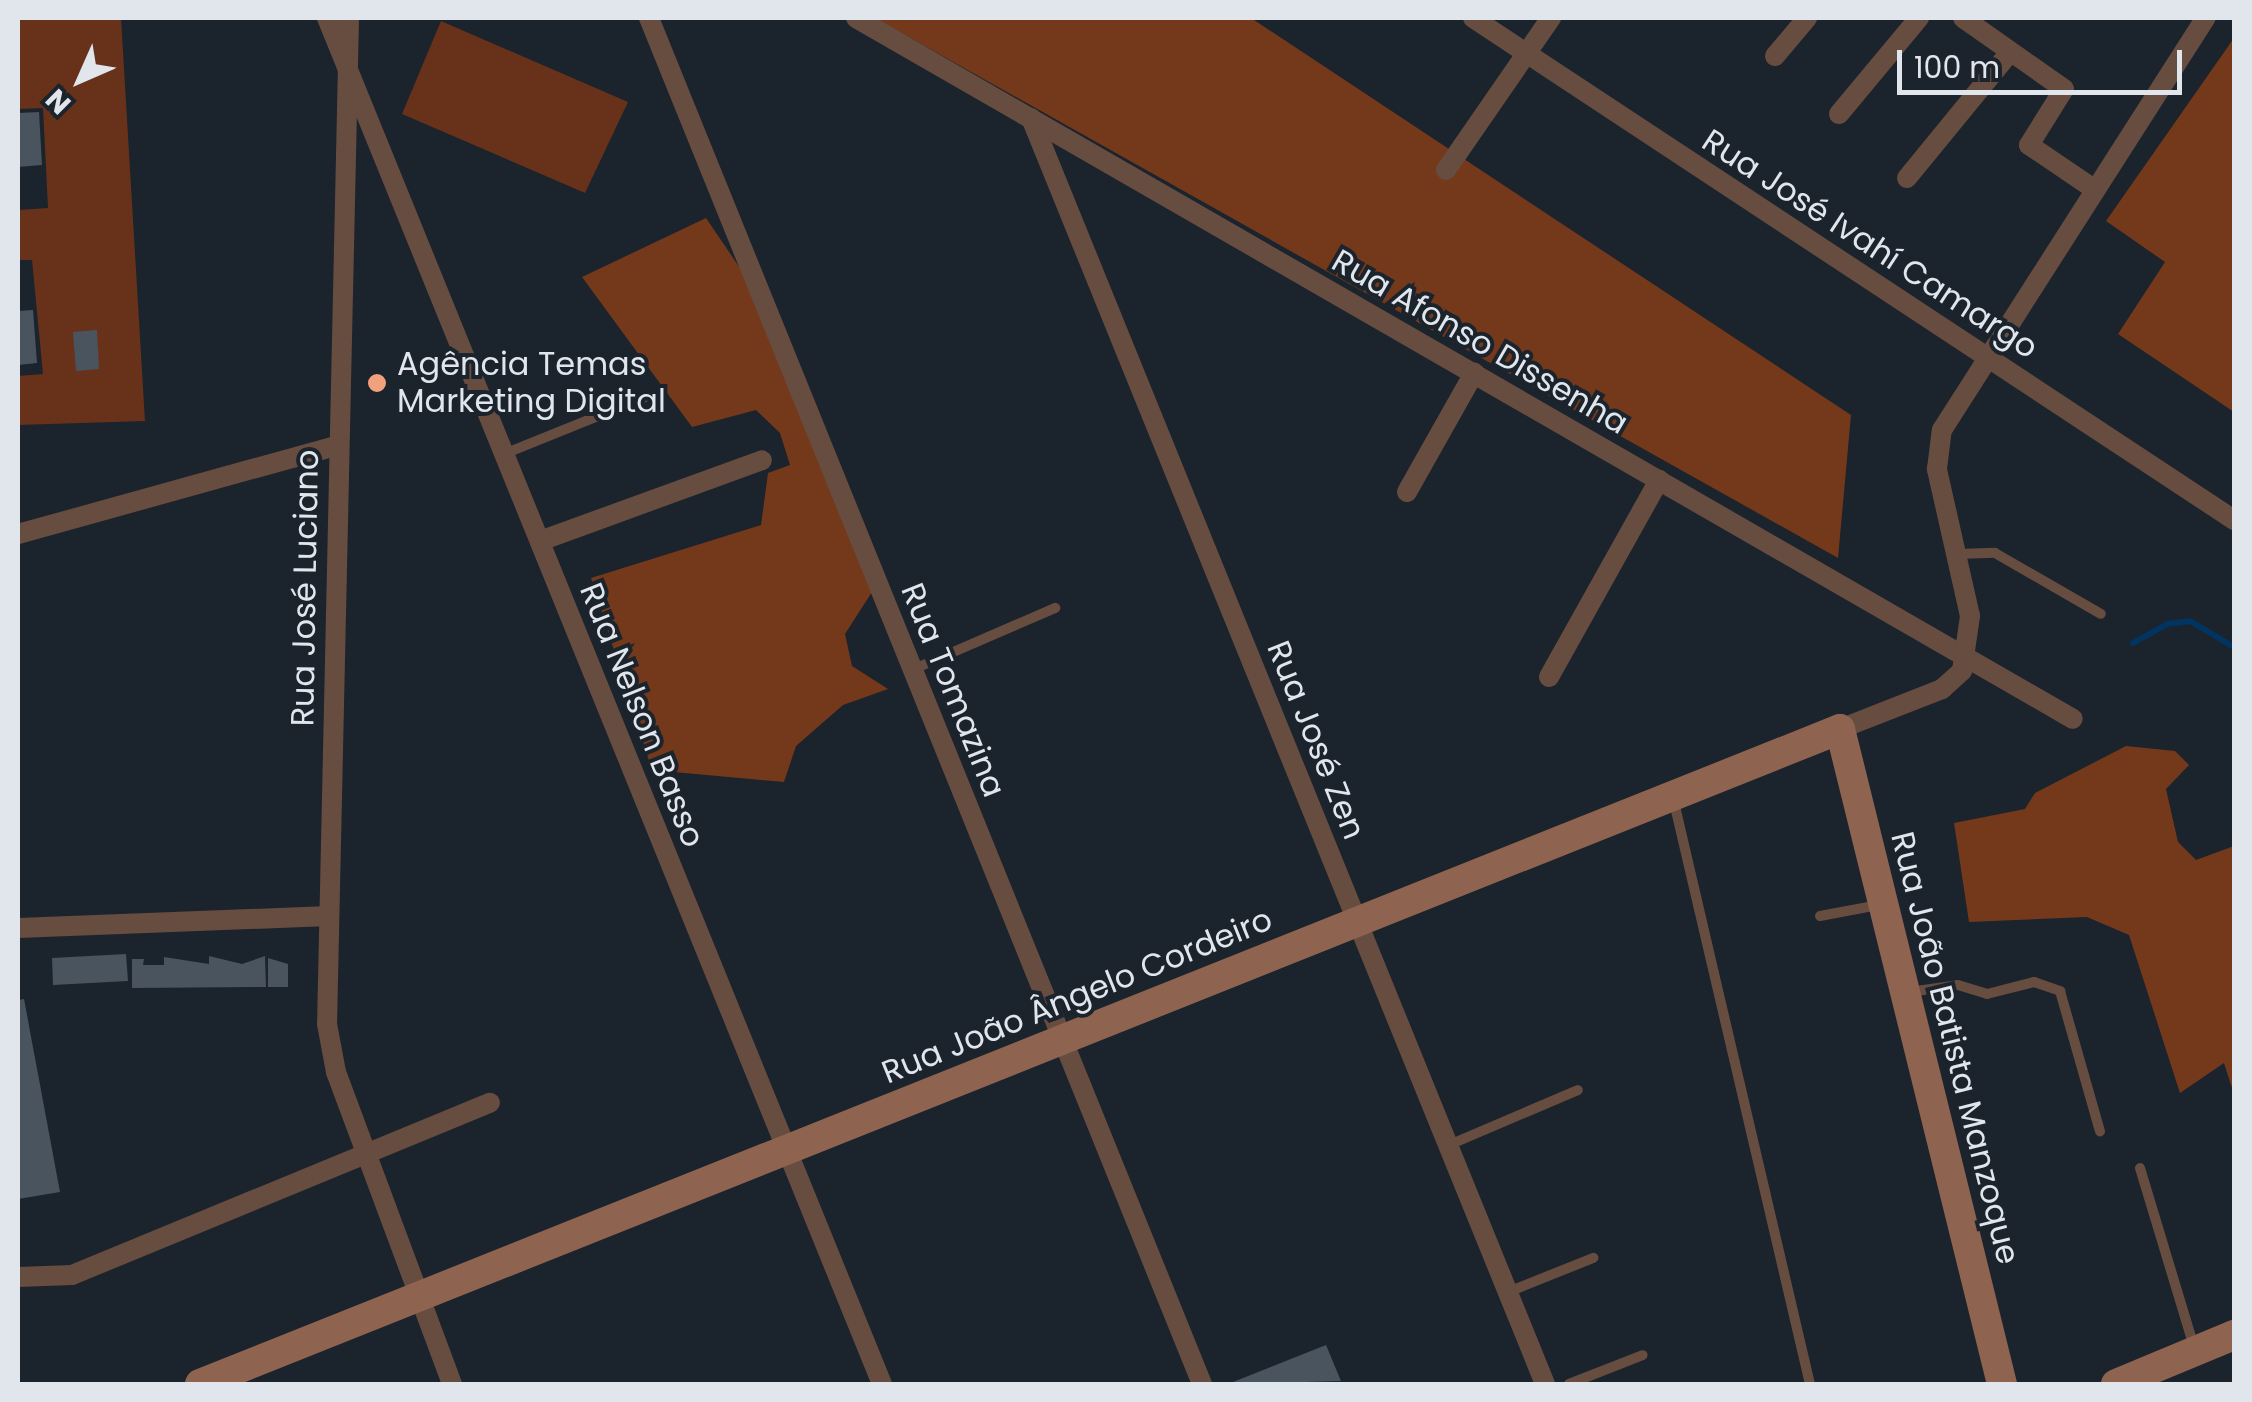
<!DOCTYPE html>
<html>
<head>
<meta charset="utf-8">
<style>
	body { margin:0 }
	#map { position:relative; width:2252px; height:1402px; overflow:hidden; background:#1b232c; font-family:Poppins,sans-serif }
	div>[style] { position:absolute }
	.green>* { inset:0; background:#673219 }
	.forest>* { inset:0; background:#74391b }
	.stream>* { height:6px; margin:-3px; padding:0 3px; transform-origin:3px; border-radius:3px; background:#023461 }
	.building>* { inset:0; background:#4a545e }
	.lane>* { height:10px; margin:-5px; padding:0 5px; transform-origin:5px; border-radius:5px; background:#674c40 }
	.street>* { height:20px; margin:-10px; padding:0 10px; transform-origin:10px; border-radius:10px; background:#674c40 }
	.secondary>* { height:30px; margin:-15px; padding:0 15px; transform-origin:15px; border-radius:15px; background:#8e634f }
	.dots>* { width:28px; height:28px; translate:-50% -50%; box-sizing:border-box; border:5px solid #1b232c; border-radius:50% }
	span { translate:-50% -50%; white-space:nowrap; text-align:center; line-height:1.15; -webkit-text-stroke:8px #1b232c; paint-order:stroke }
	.street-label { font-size:32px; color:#e1e6ed }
	.poi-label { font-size:32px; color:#e1e6ed }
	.left { translate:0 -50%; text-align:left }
	.frame { position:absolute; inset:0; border:20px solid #e1e6ed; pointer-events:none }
	.north { position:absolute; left:30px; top:30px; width:100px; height:100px; -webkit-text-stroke:8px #1b232c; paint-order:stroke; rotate:225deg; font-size:28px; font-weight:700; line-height:40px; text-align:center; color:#e1e6ed }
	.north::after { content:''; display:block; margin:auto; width:35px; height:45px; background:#e1e6ed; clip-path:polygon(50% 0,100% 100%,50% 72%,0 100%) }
	.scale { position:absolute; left:1897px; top:50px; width:285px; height:45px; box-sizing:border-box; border:5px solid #e1e6ed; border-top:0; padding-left:12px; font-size:30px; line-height:35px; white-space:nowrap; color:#e1e6ed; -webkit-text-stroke:8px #1b232c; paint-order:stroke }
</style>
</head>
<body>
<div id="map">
	<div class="green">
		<i style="clip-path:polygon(121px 18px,145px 421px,18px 425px,18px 376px,43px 374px,32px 260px,18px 260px,18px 210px,48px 208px,43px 108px,18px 109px,18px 20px)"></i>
		<i style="clip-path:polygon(441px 21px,628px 102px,585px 193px,402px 114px)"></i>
	</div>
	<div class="forest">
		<i style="clip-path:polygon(875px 18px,1251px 18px,1851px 415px,1838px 558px)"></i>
		<i style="clip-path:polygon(2234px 38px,2234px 412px,2118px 334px,2165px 262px,2106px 221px)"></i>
		<i style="clip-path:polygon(706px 218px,746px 277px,872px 592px,845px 634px,852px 666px,888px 689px,843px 705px,796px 746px,784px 782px,652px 770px,591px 578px,761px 525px,768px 473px,790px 465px,780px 433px,756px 410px,692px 427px,582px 277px)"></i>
		<i style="clip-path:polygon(2126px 746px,2175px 751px,2189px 765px,2166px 789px,2178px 842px,2196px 860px,2234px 846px,2234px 1094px,2224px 1063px,2180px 1093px,2129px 935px,2087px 917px,1969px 922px,1954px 823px,2025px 809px,2035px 793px)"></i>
	</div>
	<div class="stream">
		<i style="left:2133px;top:643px;width:39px;rotate:-29deg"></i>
		<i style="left:2167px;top:624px;width:23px;rotate:-7deg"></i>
		<i style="left:2190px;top:621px;width:51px;rotate:30.6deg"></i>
	</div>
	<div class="building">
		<i style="clip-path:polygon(39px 112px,42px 165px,18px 167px,18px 113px)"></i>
		<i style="clip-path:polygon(33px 310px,37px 363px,18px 365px,18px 311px)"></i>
		<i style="clip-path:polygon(97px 330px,99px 369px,76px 371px,73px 332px)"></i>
		<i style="clip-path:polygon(126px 954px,128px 981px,53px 985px,52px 958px)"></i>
		<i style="clip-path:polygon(209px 956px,242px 964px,265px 956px,266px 987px,132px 988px,132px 959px,144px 959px,143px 965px,164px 965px,164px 957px,209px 964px)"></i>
		<i style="clip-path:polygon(268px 958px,288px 964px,288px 987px,268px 987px)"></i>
		<i style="clip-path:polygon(24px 999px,60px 1192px,18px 1199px,18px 1000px)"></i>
		<i style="clip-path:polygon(1326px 1345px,1341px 1381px,1228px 1384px)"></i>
	</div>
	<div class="lane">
		<i style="left:504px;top:454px;width:152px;rotate:-22deg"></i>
		<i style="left:1957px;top:554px;width:38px;rotate:-2deg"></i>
		<i style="left:1995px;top:553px;width:122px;rotate:29.9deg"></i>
		<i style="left:914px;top:669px;width:154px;rotate:-23.4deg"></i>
		<i style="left:1674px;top:802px;width:598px;rotate:76.85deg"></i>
		<i style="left:1820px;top:916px;width:59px;rotate:-10.7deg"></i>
		<i style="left:1909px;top:992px;width:49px;rotate:-8.1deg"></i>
		<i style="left:1958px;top:985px;width:30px;rotate:17deg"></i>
		<i style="left:1987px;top:994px;width:49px;rotate:-14.3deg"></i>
		<i style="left:2034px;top:982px;width:28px;rotate:19deg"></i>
		<i style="left:2060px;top:991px;width:146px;rotate:74.1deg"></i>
		<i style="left:1449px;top:1145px;width:140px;rotate:-23.1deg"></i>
		<i style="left:2140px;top:1168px;width:187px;rotate:73.2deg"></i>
		<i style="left:1508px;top:1292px;width:92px;rotate:-21.8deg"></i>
		<i style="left:1569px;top:1384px;width:79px;rotate:-21.4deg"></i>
	</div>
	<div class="street">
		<i style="left:327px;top:18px;width:1474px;rotate:67.89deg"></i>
		<i style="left:349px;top:18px;width:1006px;rotate:91.25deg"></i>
		<i style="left:327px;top:1024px;width:49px;rotate:79.4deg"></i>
		<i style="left:336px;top:1072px;width:333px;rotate:69.6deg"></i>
		<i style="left:649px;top:18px;width:1474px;rotate:67.96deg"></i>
		<i style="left:856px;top:18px;width:1404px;rotate:29.94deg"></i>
		<i style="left:1473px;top:18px;width:912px;rotate:33.41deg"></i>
		<i style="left:1963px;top:18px;width:123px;rotate:35.1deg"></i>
		<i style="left:2064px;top:89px;width:66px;rotate:122deg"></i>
		<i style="left:2029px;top:145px;width:78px;rotate:34.1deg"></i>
		<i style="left:1775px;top:56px;width:50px;rotate:-49.9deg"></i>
		<i style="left:1839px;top:114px;width:125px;rotate:-50.2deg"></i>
		<i style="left:1031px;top:118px;width:1366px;rotate:67.9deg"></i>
		<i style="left:1446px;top:170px;width:185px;rotate:-55.4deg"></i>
		<i style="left:1907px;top:178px;width:163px;rotate:-50.7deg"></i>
		<i style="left:1407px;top:492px;width:137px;rotate:-60.6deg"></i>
		<i style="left:18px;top:534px;width:332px;rotate:-15.5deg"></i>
		<i style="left:540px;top:541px;width:236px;rotate:-20deg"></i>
		<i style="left:1549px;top:677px;width:226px;rotate:-60.8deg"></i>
		<i style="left:1840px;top:729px;width:110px;rotate:-21.4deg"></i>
		<i style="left:1942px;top:689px;width:27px;rotate:-42deg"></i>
		<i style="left:1962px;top:671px;width:56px;rotate:-81.7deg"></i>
		<i style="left:1970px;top:616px;width:151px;rotate:-102.7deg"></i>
		<i style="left:1937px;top:469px;width:39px;rotate:-83deg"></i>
		<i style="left:1942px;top:430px;width:489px;rotate:-57.4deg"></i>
		<i style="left:18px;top:928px;width:311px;rotate:-2.2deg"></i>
		<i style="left:18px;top:1277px;width:54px;rotate:-2.1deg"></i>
		<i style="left:72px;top:1275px;width:452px;rotate:-22.4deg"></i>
	</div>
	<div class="secondary">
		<i style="left:200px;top:1384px;width:1766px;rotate:-21.77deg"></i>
		<i style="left:1840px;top:729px;width:675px;rotate:76.11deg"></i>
		<i style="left:2116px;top:1384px;width:128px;rotate:-22.6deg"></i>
	</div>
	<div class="dots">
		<i style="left:377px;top:383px;background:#f1a17d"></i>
	</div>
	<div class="street-label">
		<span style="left:1870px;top:244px;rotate:33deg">Rua José Ivahí Camargo</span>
		<span style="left:1480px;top:342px;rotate:30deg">Rua Afonso Dissenha</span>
		<span style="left:305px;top:588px;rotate:-89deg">Rua José Luciano</span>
		<span style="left:953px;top:690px;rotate:68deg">Rua Tomazina</span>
		<span style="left:642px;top:715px;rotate:68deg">Rua Nelson Basso</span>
		<span style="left:1316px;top:740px;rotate:68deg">Rua José Zen</span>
		<span style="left:1077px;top:996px;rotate:-22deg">Rua João Ângelo Cordeiro</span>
		<span style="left:1955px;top:1048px;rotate:76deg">Rua João Batista Manzoque</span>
	</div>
	<div class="poi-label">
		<span class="left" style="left:397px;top:383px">Agência Temas<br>Marketing Digital</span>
	</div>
	<div class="frame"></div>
	<div class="north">N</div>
	<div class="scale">100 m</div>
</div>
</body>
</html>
